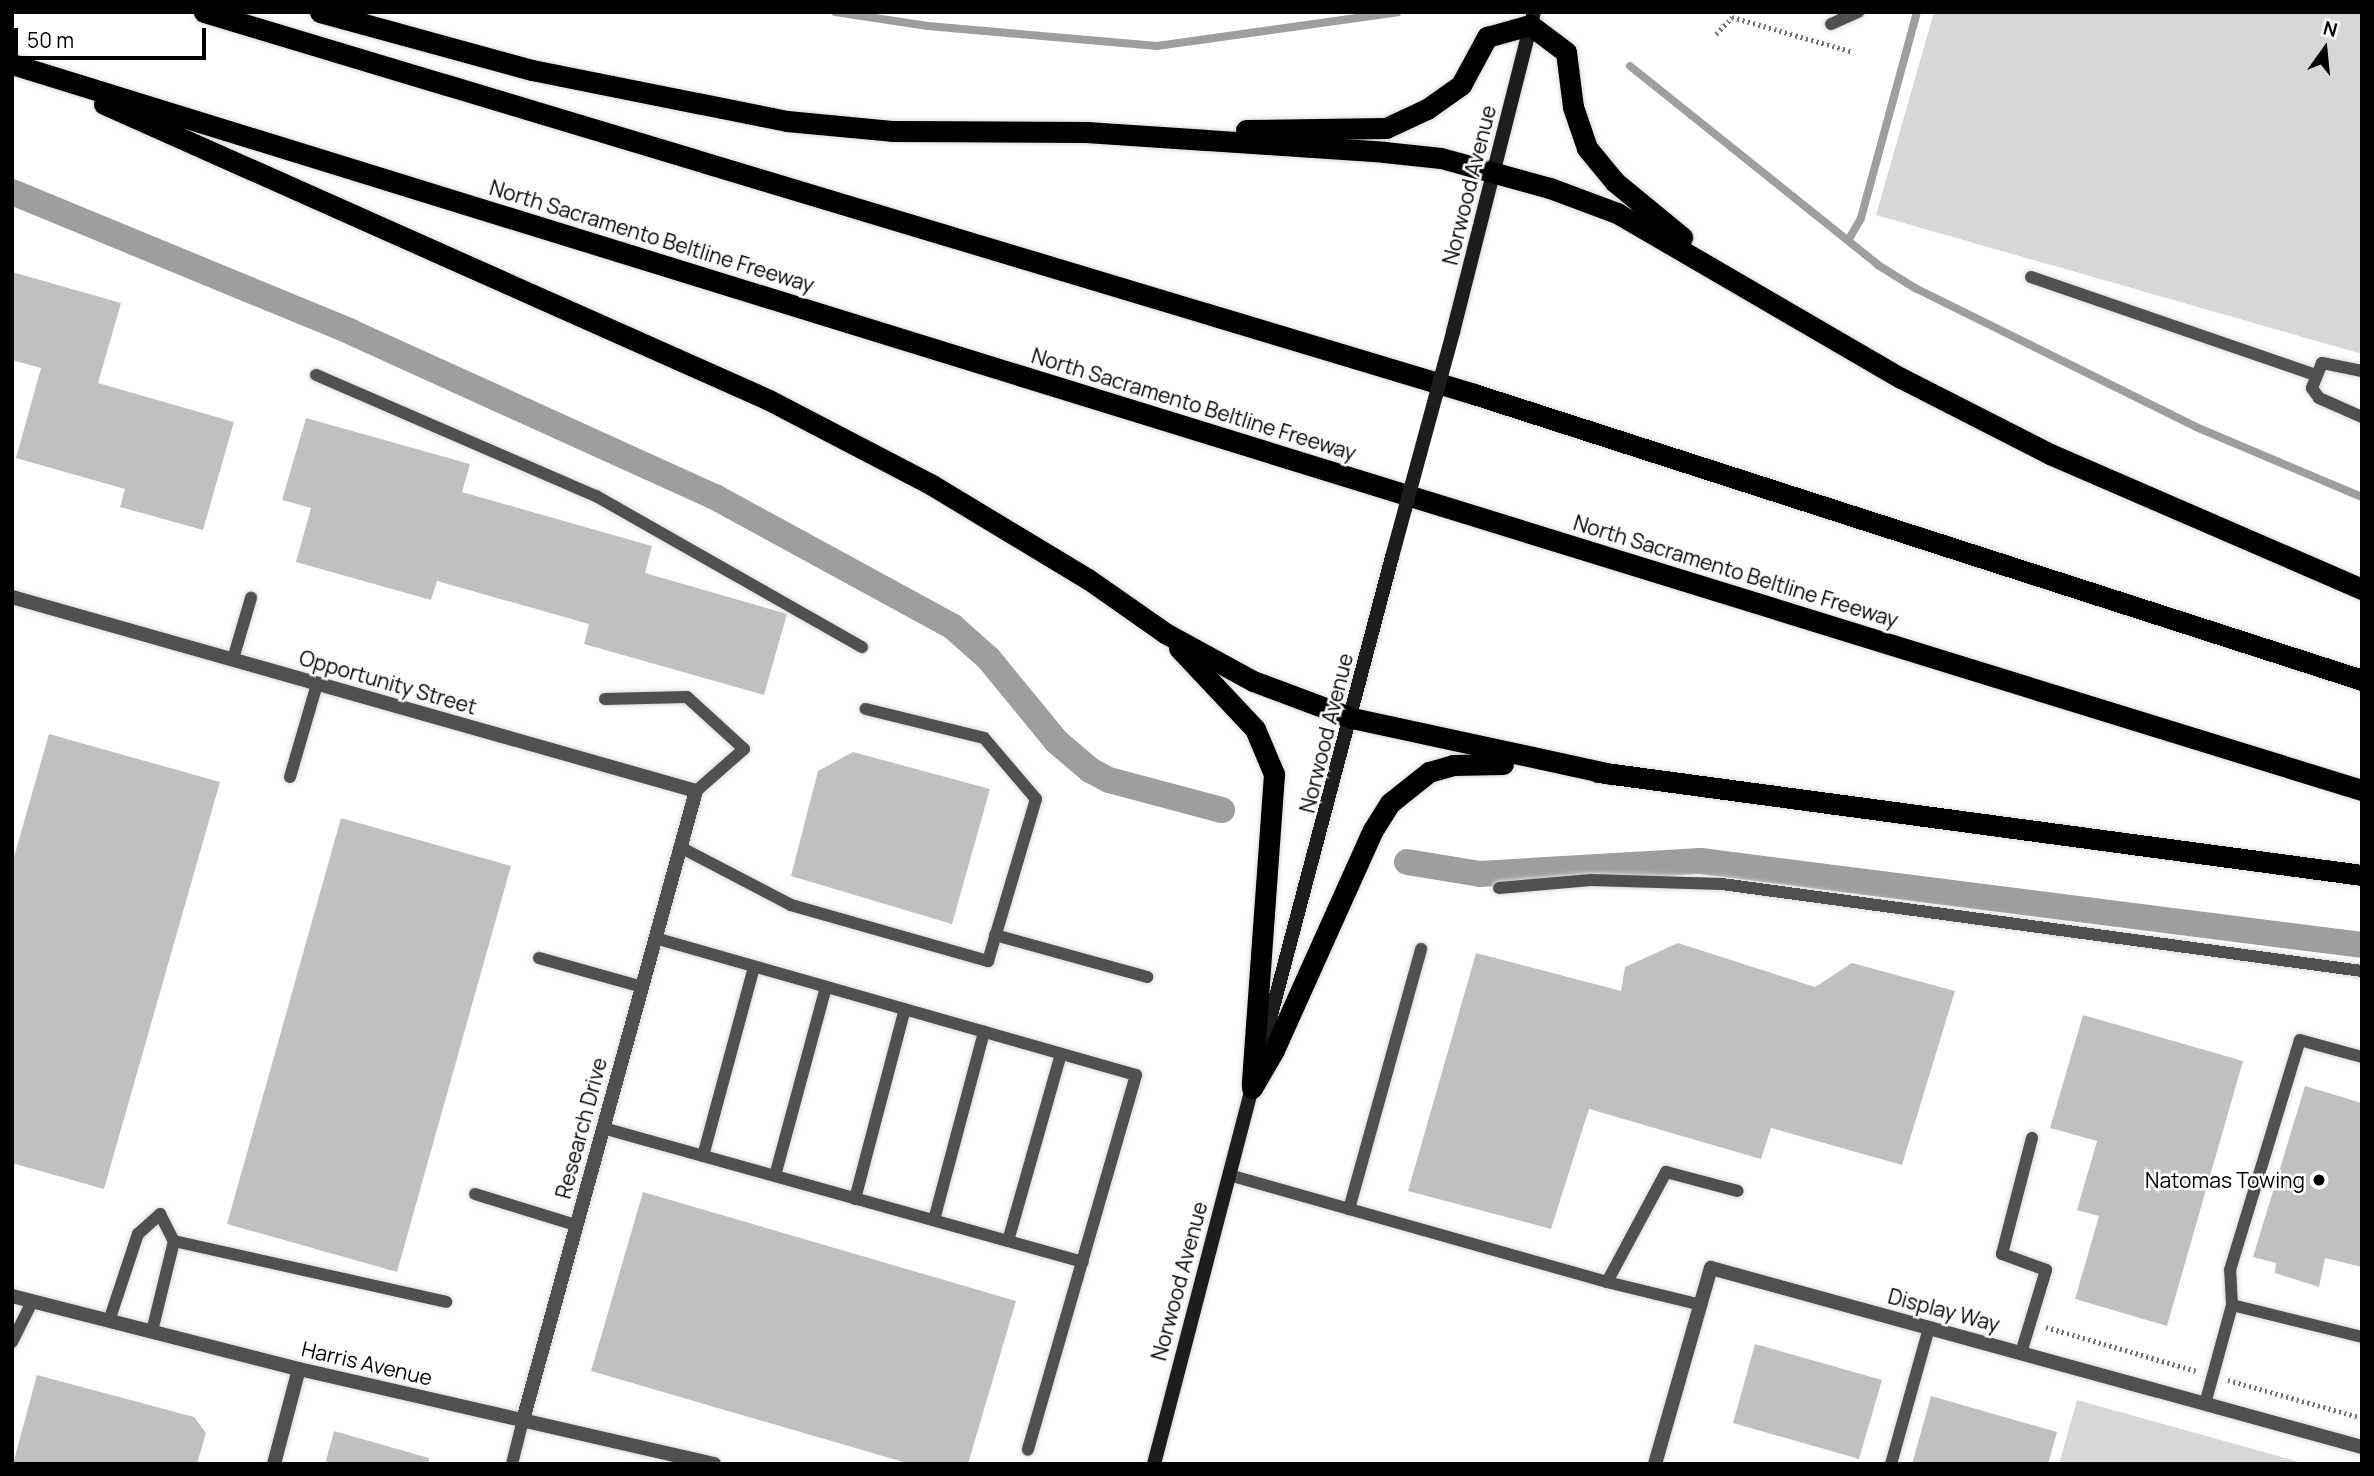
<!DOCTYPE html>
<html>
<head>
<meta charset="utf-8">
<style>
	body { margin:0 }
	#map { position:relative; width:2374px; height:1476px; overflow:hidden; background:#fff; font-family:Manrope,sans-serif }
	div>[style] { position:absolute }
	.green>* { inset:0; background:#d7d7d7 }
	.stream>* { height:8px; margin:-4px; padding:0 4px; transform-origin:4px; border-radius:4px; background:#9e9e9e }
	.canal>* { height:26px; margin:-13px; padding:0 13px; transform-origin:13px; border-radius:13px; background:#9e9e9e }
	.building>* { inset:0; background:#c0c0c0 }
	.path>* { height:4.5px; margin-top:-2.25px; transform-origin:0; background:repeating-linear-gradient(90deg,#727272 0 2px,transparent 0 5.5px) }
	.roads { filter:drop-shadow(0 0 2px #dbdbdb) drop-shadow(0 0 2px #dbdbdb) }
	.service>* { height:12px; margin:-6px; padding:0 6px; transform-origin:6px; border-radius:6px; background:#505050 }
	.minor>* { height:14px; margin:-7px; padding:0 7px; transform-origin:7px; border-radius:7px; background:#505050 }
	.secondary>* { height:14px; margin:-7px; padding:0 7px; transform-origin:7px; border-radius:7px; background:#1d1d1d }
	.motorway>* { height:21px; margin:-10.5px; padding:0 10.5px; transform-origin:10.5px; border-radius:10.5px; background:#000 }
	.secondary-bridge>* { height:14px; margin:-7px; padding:0 7px; transform-origin:7px; border-radius:7px; background:#1d1d1d }
	.dots>* { width:19px; height:19px; translate:-50% -50%; box-sizing:border-box; border:4px solid #fff; border-radius:50% }
	span { translate:-50% -50%; white-space:nowrap; text-align:center; line-height:1.15; -webkit-text-stroke:5px #fff; paint-order:stroke }
	.street-label { font-size:21px; color:#000 }
	.poi-label { font-size:21px; color:#000 }
	.right { translate:-100% -50%; text-align:right }
	.frame { position:absolute; inset:0; border:14px solid #000; pointer-events:none }
	.north { position:absolute; left:2290px; top:14px; width:70px; height:70px; -webkit-text-stroke:5px #fff; paint-order:stroke; rotate:15deg; font-size:19px; font-weight:700; line-height:28px; text-align:center; color:#000 }
	.north::after { content:''; display:block; margin:auto; width:24px; height:32px; background:#000; clip-path:polygon(50% 0,100% 100%,50% 72%,0 100%) }
	.scale { position:absolute; left:14px; top:28px; width:192px; height:32px; box-sizing:border-box; border:4px solid #000; border-top:0; padding-left:9px; font-size:21px; line-height:24px; white-space:nowrap; color:#000; -webkit-text-stroke:5px #fff; paint-order:stroke }
</style>
</head>
<body>
<div id="map">
	<div class="green">
		<i style="clip-path:polygon(1934px 12px,2362px 12px,2362px 354px,1876px 215px)"></i>
		<i style="clip-path:polygon(2077px 1400px,2307px 1464px,2059px 1464px)"></i>
	</div>
	<div class="stream">
		<i style="left:835px;top:12px;width:94px;rotate:8.6deg"></i>
		<i style="left:928px;top:26px;width:230px;rotate:5deg"></i>
		<i style="left:1157px;top:46px;width:243px;rotate:-8deg"></i>
		<i style="left:1630px;top:66px;width:318px;rotate:38.7deg"></i>
		<i style="left:1878px;top:265px;width:44px;rotate:31.9deg"></i>
		<i style="left:1915px;top:288px;width:313px;rotate:26.3deg"></i>
		<i style="left:2196px;top:427px;width:180px;rotate:22.9deg"></i>
		<i style="left:1849px;top:239px;width:24px;rotate:-60deg"></i>
		<i style="left:1861px;top:218px;width:213px;rotate:-74.8deg"></i>
	</div>
	<div class="canal">
		<i style="left:12px;top:192px;width:367px;rotate:22.4deg"></i>
		<i style="left:351px;top:332px;width:400px;rotate:24.4deg"></i>
		<i style="left:715px;top:497px;width:271px;rotate:28.6deg"></i>
		<i style="left:953px;top:627px;width:48px;rotate:41.6deg"></i>
		<i style="left:989px;top:659px;width:106px;rotate:50.7deg"></i>
		<i style="left:1056px;top:741px;width:45px;rotate:40.5deg"></i>
		<i style="left:1090px;top:770px;width:21px;rotate:28deg"></i>
		<i style="left:1109px;top:780px;width:117px;rotate:14.9deg"></i>
		<i style="left:1407px;top:862px;width:74px;rotate:9.3deg"></i>
		<i style="left:1480px;top:874px;width:221px;rotate:-3.4deg"></i>
		<i style="left:1701px;top:861px;width:666px;rotate:7.24deg"></i>
	</div>
	<div class="building">
		<i style="clip-path:polygon(12px 272px,121px 303px,98px 383px,234px 422px,203px 530px,120px 507px,125px 489px,16px 458px,41px 368px,12px 360px)"></i>
		<i style="clip-path:polygon(306px 418px,470px 464px,462px 492px,652px 546px,645px 573px,787px 614px,764px 695px,584px 644px,589px 624px,437px 581px,431px 600px,296px 562px,311px 508px,282px 500px)"></i>
		<i style="clip-path:polygon(49px 734px,220px 782px,104px 1189px,12px 1163px,12px 864px)"></i>
		<i style="clip-path:polygon(853px 752px,990px 789px,952px 924px,791px 876px,818px 771px)"></i>
		<i style="clip-path:polygon(341px 818px,511px 866px,397px 1272px,227px 1224px)"></i>
		<i style="clip-path:polygon(1678px 943px,1815px 987px,1852px 963px,1955px 991px,1902px 1165px,1771px 1128px,1761px 1159px,1589px 1109px,1551px 1229px,1408px 1191px,1476px 953px,1621px 991px,1625px 967px)"></i>
		<i style="clip-path:polygon(2083px 1015px,2243px 1061px,2167px 1326px,2075px 1299px,2099px 1216px,2077px 1210px,2097px 1141px,2050px 1128px)"></i>
		<i style="clip-path:polygon(2305px 1086px,2362px 1103px,2362px 1267px,2325px 1258px,2319px 1287px,2275px 1273px,2276px 1263px,2253px 1257px)"></i>
		<i style="clip-path:polygon(643px 1192px,1016px 1301px,968px 1464px,910px 1464px,591px 1371px)"></i>
		<i style="clip-path:polygon(1755px 1344px,1882px 1380px,1859px 1459px,1733px 1423px)"></i>
		<i style="clip-path:polygon(37px 1375px,194px 1417px,206px 1433px,197px 1464px,13px 1464px)"></i>
		<i style="clip-path:polygon(1931px 1396px,2057px 1432px,2048px 1464px,1912px 1464px)"></i>
		<i style="clip-path:polygon(334px 1431px,429px 1458px,429px 1464px,325px 1464px)"></i>
	</div>
	<div class="path">
		<i style="left:1716px;top:34px;width:23px;rotate:-47deg"></i>
		<i style="left:1732px;top:17px;width:126px;rotate:16.1deg"></i>
		<i style="left:2046px;top:1327px;width:156px;rotate:16.3deg"></i>
		<i style="left:2228px;top:1380px;width:139px;rotate:15.8deg"></i>
	</div>
	<div class="roads">
		<div class="service">
			<i style="left:1831px;top:24px;width:30px;rotate:-24deg"></i>
			<i style="left:2031px;top:277px;width:301px;rotate:19deg"></i>
			<i style="left:2362px;top:371px;width:41px;rotate:-168.7deg"></i>
			<i style="left:2322px;top:363px;width:27px;rotate:112deg"></i>
			<i style="left:2312px;top:388px;width:12px;rotate:55deg"></i>
			<i style="left:2319px;top:398px;width:47px;rotate:23.8deg"></i>
			<i style="left:316px;top:375px;width:305px;rotate:23.4deg"></i>
			<i style="left:596px;top:496px;width:306px;rotate:29.6deg"></i>
			<i style="left:233px;top:659px;width:64px;rotate:-73.6deg"></i>
			<i style="left:605px;top:699px;width:82px;rotate:-1.4deg"></i>
			<i style="left:687px;top:697px;width:77px;rotate:42.4deg"></i>
			<i style="left:744px;top:749px;width:64px;rotate:138.8deg"></i>
			<i style="left:290px;top:777px;width:97px;rotate:-73.8deg"></i>
			<i style="left:680px;top:847px;width:125px;rotate:27.6deg"></i>
			<i style="left:791px;top:905px;width:205px;rotate:15.9deg"></i>
			<i style="left:988px;top:961px;width:169px;rotate:-73.5deg"></i>
			<i style="left:1036px;top:799px;width:80px;rotate:-130.4deg"></i>
			<i style="left:984px;top:738px;width:122px;rotate:-166.2deg"></i>
			<i style="left:1499px;top:888px;width:92px;rotate:-5deg"></i>
			<i style="left:1591px;top:880px;width:131px;rotate:1.7deg"></i>
			<i style="left:1722px;top:884px;width:646px;rotate:7.74deg"></i>
			<i style="left:995px;top:935px;width:158px;rotate:15.4deg"></i>
			<i style="left:655px;top:938px;width:500px;rotate:15.9deg"></i>
			<i style="left:1136px;top:1075px;width:390px;rotate:106.1deg"></i>
			<i style="left:539px;top:958px;width:107px;rotate:15.7deg"></i>
			<i style="left:603px;top:1128px;width:498px;rotate:15.6deg"></i>
			<i style="left:703px;top:1156px;width:196px;rotate:-74.9deg"></i>
			<i style="left:1229px;top:1175px;width:393px;rotate:15.8deg"></i>
			<i style="left:1607px;top:1282px;width:125px;rotate:-61.8deg"></i>
			<i style="left:1666px;top:1172px;width:74px;rotate:14.8deg"></i>
			<i style="left:775px;top:1176px;width:196px;rotate:-74.9deg"></i>
			<i style="left:475px;top:1194px;width:106px;rotate:17.1deg"></i>
			<i style="left:855px;top:1199px;width:196px;rotate:-75.3deg"></i>
			<i style="left:1349px;top:1209px;width:270px;rotate:-74.5deg"></i>
			<i style="left:934px;top:1220px;width:195px;rotate:-75.1deg"></i>
			<i style="left:174px;top:1241px;width:279px;rotate:12.6deg"></i>
			<i style="left:1008px;top:1241px;width:194px;rotate:-74.2deg"></i>
			<i style="left:1607px;top:1282px;width:97px;rotate:13.7deg"></i>
			<i style="left:2232px;top:1305px;width:134px;rotate:13.8deg"></i>
			<i style="left:109px;top:1321px;width:92px;rotate:-71.6deg"></i>
			<i style="left:138px;top:1234px;width:30px;rotate:-42deg"></i>
			<i style="left:160px;top:1214px;width:30px;rotate:63deg"></i>
			<i style="left:174px;top:1241px;width:93px;rotate:103.7deg"></i>
			<i style="left:12px;top:1342px;width:45px;rotate:-63.4deg"></i>
			<i style="left:2021px;top:1353px;width:87px;rotate:-73.2deg"></i>
			<i style="left:2046px;top:1270px;width:47px;rotate:-160deg"></i>
			<i style="left:2002px;top:1254px;width:120px;rotate:-75.5deg"></i>
			<i style="left:2205px;top:1404px;width:103px;rotate:-74.7deg"></i>
			<i style="left:2232px;top:1305px;width:35px;rotate:-93deg"></i>
			<i style="left:2230px;top:1270px;width:240px;rotate:-73.1deg"></i>
			<i style="left:2300px;top:1040px;width:64px;rotate:15.3deg"></i>
			<i style="left:512px;top:1464px;width:45px;rotate:-76deg"></i>
			<i style="left:1891px;top:1464px;width:141px;rotate:-74.4deg"></i>
		</div>
		<div class="minor">
			<i style="left:12px;top:597px;width:711px;rotate:15.83deg"></i>
			<i style="left:696px;top:791px;width:652px;rotate:105.38deg"></i>
			<i style="left:12px;top:1296px;width:296px;rotate:14.3deg"></i>
			<i style="left:299px;top:1369px;width:426px;rotate:12.9deg"></i>
			<i style="left:274px;top:1464px;width:98px;rotate:-75.3deg"></i>
			<i style="left:1655px;top:1464px;width:204px;rotate:-74.1deg"></i>
			<i style="left:1711px;top:1268px;width:675px;rotate:15.37deg"></i>
		</div>
		<div class="secondary">
			<i style="left:1453px;top:332px;width:330px;rotate:-75.8deg"></i>
			<i style="left:1261px;top:1053px;width:513px;rotate:-75.21deg"></i>
			<i style="left:1154px;top:1464px;width:398px;rotate:-75.4deg"></i>
		</div>
		<div class="motorway">
			<i style="left:204px;top:12px;width:1326px;rotate:16.74deg"></i>
			<i style="left:1474px;top:394px;width:933px;rotate:17.85deg"></i>
			<i style="left:320px;top:12px;width:220px;rotate:15.3deg"></i>
			<i style="left:532px;top:70px;width:260px;rotate:11.3deg"></i>
			<i style="left:787px;top:121px;width:105px;rotate:5.4deg"></i>
			<i style="left:892px;top:131px;width:194px;rotate:0.3deg"></i>
			<i style="left:1086px;top:132px;width:299px;rotate:3.8deg"></i>
			<i style="left:1384px;top:152px;width:57px;rotate:6deg"></i>
			<i style="left:1441px;top:158px;width:113px;rotate:15.4deg"></i>
			<i style="left:1550px;top:188px;width:72px;rotate:20.5deg"></i>
			<i style="left:1617px;top:213px;width:328px;rotate:30.2deg"></i>
			<i style="left:1901px;top:378px;width:167px;rotate:27deg"></i>
			<i style="left:2050px;top:454px;width:340px;rotate:23.4deg"></i>
			<i style="left:12px;top:64px;width:2460px;rotate:17.17deg"></i>
			<i style="left:104px;top:104px;width:728px;rotate:23.99deg"></i>
			<i style="left:769px;top:400px;width:184px;rotate:27.5deg"></i>
			<i style="left:932px;top:485px;width:182px;rotate:31.1deg"></i>
			<i style="left:1088px;top:579px;width:94px;rotate:35deg"></i>
			<i style="left:1165px;top:633px;width:100px;rotate:28.6deg"></i>
			<i style="left:1253px;top:681px;width:106px;rotate:20.5deg"></i>
			<i style="left:1352px;top:718px;width:266px;rotate:12.2deg"></i>
			<i style="left:1246px;top:130px;width:140px;rotate:-0.8deg"></i>
			<i style="left:1386px;top:128px;width:45px;rotate:-24.9deg"></i>
			<i style="left:1427px;top:109px;width:42px;rotate:-35.2deg"></i>
			<i style="left:1461px;top:85px;width:55px;rotate:-61.6deg"></i>
			<i style="left:1487px;top:37px;width:45px;rotate:-15.6deg"></i>
			<i style="left:1530px;top:25px;width:45px;rotate:36.9deg"></i>
			<i style="left:1566px;top:52px;width:55px;rotate:82.7deg"></i>
			<i style="left:1573px;top:107px;width:43px;rotate:71.1deg"></i>
			<i style="left:1587px;top:148px;width:44px;rotate:50.5deg"></i>
			<i style="left:1615px;top:182px;width:87px;rotate:39.4deg"></i>
			<i style="left:1179px;top:648px;width:111px;rotate:46.8deg"></i>
			<i style="left:1255px;top:729px;width:49px;rotate:67.1deg"></i>
			<i style="left:1274px;top:774px;width:311px;rotate:94.1deg"></i>
			<i style="left:1598px;top:772px;width:771px;rotate:7.68deg"></i>
			<i style="left:1252px;top:1088px;width:44px;rotate:-59.9deg"></i>
			<i style="left:1274px;top:1050px;width:241px;rotate:-65.8deg"></i>
			<i style="left:1373px;top:830px;width:32px;rotate:-58deg"></i>
			<i style="left:1390px;top:803px;width:50px;rotate:-38.5deg"></i>
			<i style="left:1429px;top:772px;width:25px;rotate:-16deg"></i>
			<i style="left:1453px;top:765px;width:50px;rotate:-1.1deg"></i>
		</div>
	</div>
	<div class="secondary-bridge">
		<i style="left:1392px;top:557px;width:233px;rotate:-74.8deg"></i>
	</div>
	<div class="dots">
		<i style="left:2319px;top:1180px;background:#000"></i>
	</div>
	<div class="street-label">
		<span style="left:1469px;top:185px;rotate:-76deg">Norwood Avenue</span>
		<span style="left:652px;top:236px;rotate:17deg">North Sacramento Beltline Freeway</span>
		<span style="left:1194px;top:404px;rotate:17deg">North Sacramento Beltline Freeway</span>
		<span style="left:1736px;top:571px;rotate:17deg">North Sacramento Beltline Freeway</span>
		<span style="left:388px;top:682px;rotate:16deg">Opportunity Street</span>
		<span style="left:1326px;top:733px;rotate:-76deg">Norwood Avenue</span>
		<span style="left:581px;top:1128px;rotate:-75deg">Research Drive</span>
		<span style="left:1179px;top:1281px;rotate:-75deg">Norwood Avenue</span>
		<span style="left:1944px;top:1310px;rotate:15deg">Display Way</span>
		<span style="left:367px;top:1363px;rotate:13deg">Harris Avenue</span>
	</div>
	<div class="poi-label">
		<span class="right" style="left:2305px;top:1180px">Natomas Towing</span>
	</div>
	<div class="frame"></div>
	<div class="north">N</div>
	<div class="scale">50 m</div>
</div>
</body>
</html>
